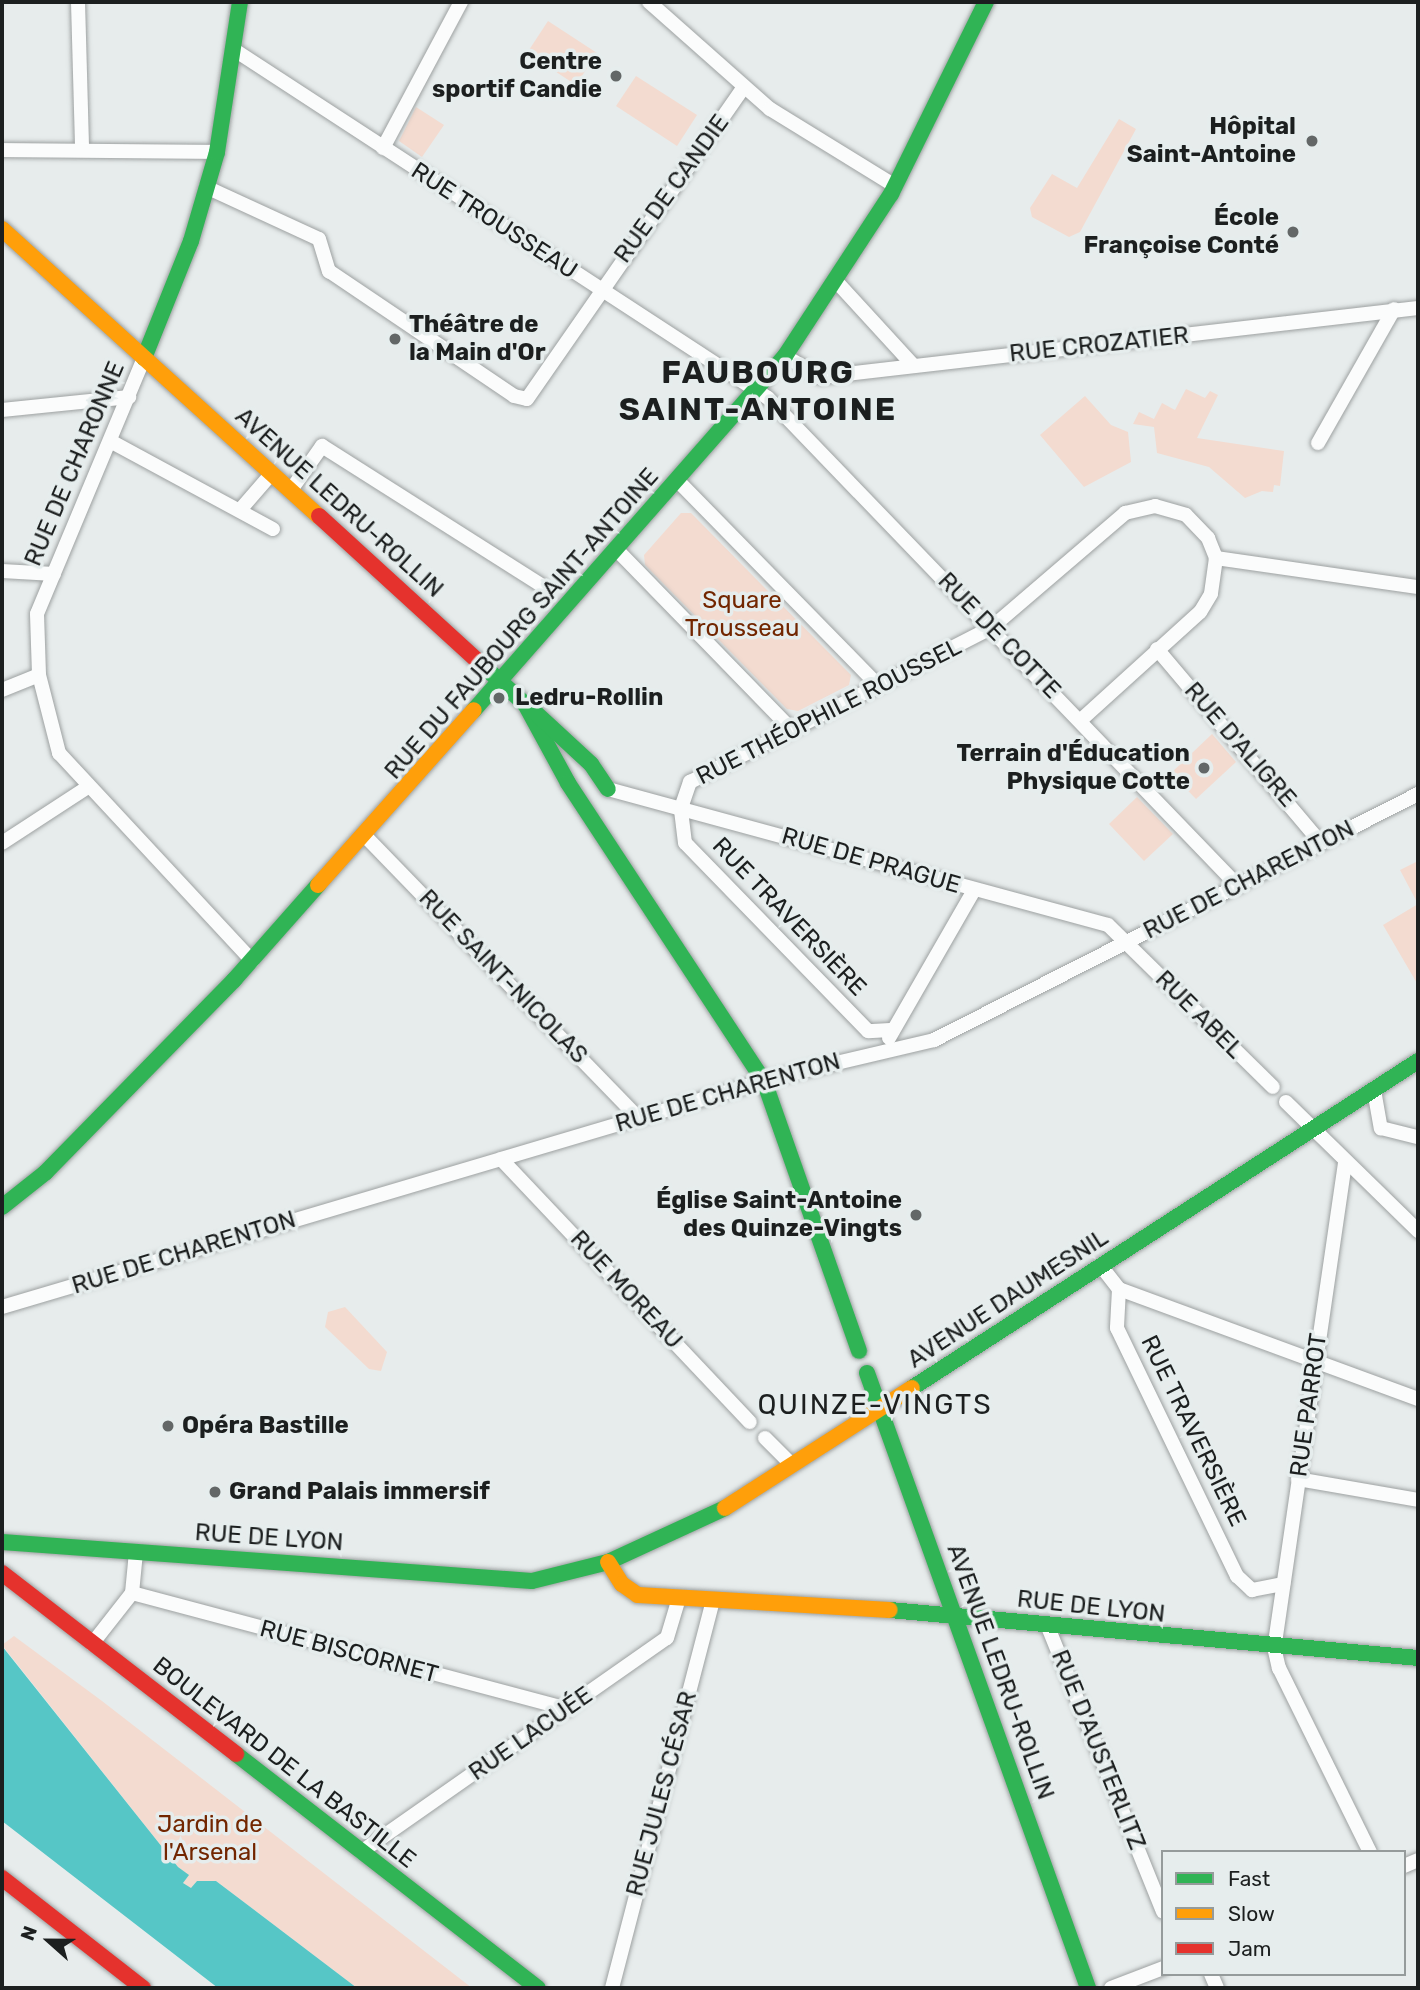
<!DOCTYPE html>
<html>
<head>
<meta charset="utf-8">
<style>
	body { margin:0 }
	#map { position:relative; width:1420px; height:1990px; overflow:hidden; background:#e7ecec; font-family:Rubik,sans-serif }
	div>[style] { position:absolute }
	.green>* { inset:0; background:#f3dbd0 }
	.water>* { inset:0; background:#56c6c6 }
	.street-tunnel>* { height:14px; margin-top:-7px; transform-origin:0; background:repeating-linear-gradient(90deg,#bec3c3 0 14px,transparent 0 21px) }
	.roads { filter:drop-shadow(0 0 2px #9da1a1) drop-shadow(0 0 2px #9da1a1) }
	.street>* { height:14px; margin:-7px; padding:0 7px; transform-origin:7px; border-radius:7px; background:#fbfcfc }
	.fast>* { height:16px; margin:-8px; padding:0 8px; transform-origin:8px; border-radius:8px; background:#30b455 }
	.slow>* { height:16px; margin:-8px; padding:0 8px; transform-origin:8px; border-radius:8px; background:#ff9f0a }
	.jam>* { height:16px; margin:-8px; padding:0 8px; transform-origin:8px; border-radius:8px; background:#e5322d }
	.dots>* { width:19px; height:19px; translate:-50% -50%; box-sizing:border-box; border:4px solid #e6eded; border-radius:50% }
	span { translate:-50% -50%; white-space:nowrap; text-align:center; line-height:1.15; -webkit-text-stroke:7px #e6eded; paint-order:stroke }
	.poi-label { font-size:24px; color:#1c1f1f; font-weight:700 }
	.right { translate:-100% -50%; text-align:right }
	.left { translate:0 -50%; text-align:left }
	.street-label { font-size:24px; color:#1c1f1f }
	.park-label { font-size:24px; color:#722600 }
	.quarter-label { font-size:28px; color:#1c1f1f; letter-spacing:2px }
	.district-label { font-size:32px; color:#1c1f1f; font-weight:700; letter-spacing:2px }
	.frame { position:absolute; inset:0; border:4px solid #1c1f1f; pointer-events:none }
	.legend { position:absolute; left:1161px; top:1850px; width:245px; height:126px; box-sizing:border-box; background:#e6eded; border:2px solid #959b9b; margin:0; padding:9px 12px; list-style:none; font-size:21px; color:#1c1f1f }
	.legend li { display:flex; align-items:center; gap:14px; height:35px }
	.legend b { width:35px; border:2px solid #959b9b }
	.north { position:absolute; left:14px; top:1906px; width:70px; height:70px; -webkit-text-stroke:5px #e6eded; paint-order:stroke; rotate:291deg; font-size:19px; font-weight:700; line-height:28px; text-align:center; color:#1c1f1f }
	.north::after { content:''; display:block; margin:auto; width:24px; height:32px; background:#1c1f1f; clip-path:polygon(50% 0,100% 100%,50% 72%,0 100%) }
</style>
</head>
<body>
<div id="map">
	<div class="green">
		<i style="clip-path:polygon(548px 21px,597px 53px,576px 85px,527px 53px)"></i>
		<i style="clip-path:polygon(636px 76px,697px 115px,677px 146px,616px 106px)"></i>
		<i style="clip-path:polygon(416px 107px,444px 125px,422px 157px,399px 141px)"></i>
		<i style="clip-path:polygon(1119px 119px,1136px 129px,1080px 232px,1069px 237px,1032px 217px,1030px 208px,1052px 174px,1077px 188px)"></i>
		<i style="clip-path:polygon(1186px 389px,1205px 398px,1210px 391px,1218px 395px,1197px 438px,1284px 451px,1280px 486px,1274px 485px,1273px 492px,1262px 491px,1245px 498px,1209px 467px,1157px 453px,1154px 427px,1133px 424px,1139px 412px,1154px 419px,1162px 403px,1175px 410px)"></i>
		<i style="clip-path:polygon(1085px 396px,1111px 425px,1128px 432px,1131px 462px,1084px 487px,1040px 435px)"></i>
		<i style="clip-path:polygon(681px 513px,691px 513px,851px 675px,849px 685px,798px 711px,787px 709px,645px 565px,644px 555px)"></i>
		<i style="clip-path:polygon(1212px 734px,1236px 762px,1196px 799px,1171px 773px)"></i>
		<i style="clip-path:polygon(1137px 797px,1173px 834px,1144px 861px,1109px 824px)"></i>
		<i style="clip-path:polygon(1418px 861px,1418px 985px,1383px 925px,1418px 904px,1400px 870px)"></i>
		<i style="clip-path:polygon(345px 1307px,387px 1352px,381px 1371px,369px 1369px,325px 1327px,328px 1312px)"></i>
		<i style="clip-path:polygon(14px 1636px,102px 1701px,472px 1988px,357px 1988px,216px 1881px,197px 1881px,191px 1889px,183px 1883px,188px 1875px,178px 1867px,2px 1645px)"></i>
	</div>
	<div class="water">
		<i style="clip-path:polygon(2px 1646px,178px 1867px,189px 1875px,183px 1883px,191px 1888px,197px 1881px,216px 1881px,357px 1988px,218px 1988px,2px 1821px)"></i>
	</div>
	<div class="street-tunnel">
		<i style="left:543px;top:586px;width:16px;rotate:38deg"></i>
	</div>
	<div class="roads">
		<div class="street">
			<i style="left:78px;top:2px;width:146px;rotate:88.4deg"></i>
			<i style="left:649px;top:2px;width:162px;rotate:41.5deg"></i>
			<i style="left:770px;top:109px;width:147px;rotate:31.6deg"></i>
			<i style="left:233px;top:49px;width:639px;rotate:33.12deg"></i>
			<i style="left:768px;top:398px;width:678px;rotate:46.08deg"></i>
			<i style="left:383px;top:148px;width:166px;rotate:-61.9deg"></i>
			<i style="left:2px;top:150px;width:215px;rotate:0.5deg"></i>
			<i style="left:206px;top:187px;width:124px;rotate:24.7deg"></i>
			<i style="left:319px;top:239px;width:34px;rotate:73deg"></i>
			<i style="left:329px;top:271px;width:223px;rotate:34deg"></i>
			<i style="left:514px;top:396px;width:13px;rotate:13deg"></i>
			<i style="left:527px;top:399px;width:380px;rotate:-55.2deg"></i>
			<i style="left:835px;top:280px;width:115px;rotate:47.5deg"></i>
			<i style="left:785px;top:356px;width:41px;rotate:31deg"></i>
			<i style="left:820px;top:377px;width:602px;rotate:-6.58deg"></i>
			<i style="left:144px;top:358px;width:277px;rotate:112.7deg"></i>
			<i style="left:37px;top:614px;width:61px;rotate:88.1deg"></i>
			<i style="left:39px;top:675px;width:81px;rotate:75.6deg"></i>
			<i style="left:59px;top:753px;width:284px;rotate:47.1deg"></i>
			<i style="left:2px;top:410px;width:128px;rotate:-5.8deg"></i>
			<i style="left:112px;top:442px;width:183px;rotate:28.4deg"></i>
			<i style="left:1318px;top:443px;width:154px;rotate:-60.4deg"></i>
			<i style="left:677px;top:480px;width:286px;rotate:45.6deg"></i>
			<i style="left:291px;top:490px;width:54px;rotate:-54.8deg"></i>
			<i style="left:322px;top:446px;width:262px;rotate:32.4deg"></i>
			<i style="left:240px;top:510px;width:49px;rotate:-49.1deg"></i>
			<i style="left:617px;top:550px;width:248px;rotate:45.8deg"></i>
			<i style="left:1216px;top:558px;width:204px;rotate:8.2deg"></i>
			<i style="left:2px;top:571px;width:52px;rotate:3.3deg"></i>
			<i style="left:1157px;top:649px;width:254px;rotate:49.8deg"></i>
			<i style="left:2px;top:690px;width:40px;rotate:-22deg"></i>
			<i style="left:608px;top:789px;width:518px;rotate:15.22deg"></i>
			<i style="left:1108px;top:925px;width:231px;rotate:44.5deg"></i>
			<i style="left:365px;top:836px;width:394px;rotate:45.9deg"></i>
			<i style="left:2px;top:843px;width:103px;rotate:-33.1deg"></i>
			<i style="left:890px;top:1030px;width:22px;rotate:177deg"></i>
			<i style="left:868px;top:1031px;width:262px;rotate:-134.2deg"></i>
			<i style="left:685px;top:843px;width:35px;rotate:-97deg"></i>
			<i style="left:681px;top:808px;width:28px;rotate:-71deg"></i>
			<i style="left:690px;top:782px;width:338px;rotate:-27.1deg"></i>
			<i style="left:991px;top:628px;width:177px;rotate:-40.6deg"></i>
			<i style="left:1125px;top:513px;width:31px;rotate:-13deg"></i>
			<i style="left:1155px;top:506px;width:32px;rotate:16deg"></i>
			<i style="left:1186px;top:515px;width:32px;rotate:46deg"></i>
			<i style="left:1208px;top:538px;width:22px;rotate:68deg"></i>
			<i style="left:1216px;top:558px;width:36px;rotate:98deg"></i>
			<i style="left:1211px;top:594px;width:21px;rotate:121deg"></i>
			<i style="left:1200px;top:612px;width:161px;rotate:137.8deg"></i>
			<i style="left:889px;top:1038px;width:171px;rotate:-60.1deg"></i>
			<i style="left:1374px;top:1090px;width:39px;rotate:80deg"></i>
			<i style="left:1381px;top:1128px;width:38px;rotate:14deg"></i>
			<i style="left:1286px;top:1102px;width:185px;rotate:44.3deg"></i>
			<i style="left:501px;top:1159px;width:362px;rotate:46.6deg"></i>
			<i style="left:1345px;top:1163px;width:489px;rotate:98.3deg"></i>
			<i style="left:1274px;top:1647px;width:22px;rotate:77deg"></i>
			<i style="left:1279px;top:1668px;width:205px;rotate:63.7deg"></i>
			<i style="left:1101px;top:1266px;width:29px;rotate:52deg"></i>
			<i style="left:1119px;top:1289px;width:319px;rotate:20.2deg"></i>
			<i style="left:1119px;top:1289px;width:39px;rotate:93deg"></i>
			<i style="left:1117px;top:1328px;width:276px;rotate:64.2deg"></i>
			<i style="left:1237px;top:1576px;width:21px;rotate:43deg"></i>
			<i style="left:1252px;top:1590px;width:32px;rotate:-11deg"></i>
			<i style="left:2px;top:1307px;width:813px;rotate:-16.52deg"></i>
			<i style="left:781px;top:1076px;width:157px;rotate:-13.2deg"></i>
			<i style="left:934px;top:1040px;width:543px;rotate:-26.94deg"></i>
			<i style="left:765px;top:1438px;width:38px;rotate:45deg"></i>
			<i style="left:1298px;top:1479px;width:122px;rotate:9.9deg"></i>
			<i style="left:132px;top:1593px;width:451px;rotate:14.9deg"></i>
			<i style="left:1048px;top:1627px;width:307px;rotate:68deg"></i>
			<i style="left:92px;top:1644px;width:65px;rotate:-51.9deg"></i>
			<i style="left:132px;top:1593px;width:41px;rotate:-84.4deg"></i>
			<i style="left:361px;top:1852px;width:373px;rotate:-35deg"></i>
			<i style="left:667px;top:1638px;width:42px;rotate:-73.3deg"></i>
			<i style="left:1404px;top:1866px;width:15px;rotate:-23deg"></i>
			<i style="left:1211px;top:1974px;width:15px;rotate:67deg"></i>
			<i style="left:612px;top:1988px;width:401px;rotate:-75.4deg"></i>
			<i style="left:1111px;top:1988px;width:56px;rotate:-21deg"></i>
		</div>
		<div class="fast">
			<i style="left:144px;top:358px;width:126px;rotate:-68.1deg"></i>
			<i style="left:191px;top:241px;width:93px;rotate:-73.7deg"></i>
			<i style="left:217px;top:152px;width:152px;rotate:-81.3deg"></i>
			<i style="left:478px;top:661px;width:64px;rotate:42.5deg"></i>
			<i style="left:525px;top:704px;width:90px;rotate:61.4deg"></i>
			<i style="left:568px;top:783px;width:357px;rotate:56.7deg"></i>
			<i style="left:764px;top:1081px;width:286px;rotate:70.6deg"></i>
			<i style="left:527px;top:705px;width:87px;rotate:42.7deg"></i>
			<i style="left:591px;top:764px;width:30px;rotate:56deg"></i>
			<i style="left:474px;top:710px;width:471px;rotate:-48.7deg"></i>
			<i style="left:785px;top:356px;width:194px;rotate:-56.8deg"></i>
			<i style="left:891px;top:194px;width:214px;rotate:-63.7deg"></i>
			<i style="left:2px;top:1207px;width:56px;rotate:-38.5deg"></i>
			<i style="left:46px;top:1172px;width:269px;rotate:-45.6deg"></i>
			<i style="left:234px;top:980px;width:127px;rotate:-48.5deg"></i>
			<i style="left:867px;top:1373px;width:654px;rotate:70.23deg"></i>
			<i style="left:912px;top:1388px;width:602px;rotate:-32.87deg"></i>
			<i style="left:2px;top:1542px;width:531px;rotate:4.21deg"></i>
			<i style="left:532px;top:1581px;width:78px;rotate:-14deg"></i>
			<i style="left:608px;top:1562px;width:129px;rotate:-24.8deg"></i>
			<i style="left:890px;top:1610px;width:530px;rotate:5.19deg"></i>
			<i style="left:236px;top:1754px;width:382px;rotate:37.8deg"></i>
		</div>
		<div class="slow">
			<i style="left:2px;top:229px;width:428px;rotate:42.2deg"></i>
			<i style="left:318px;top:885px;width:234px;rotate:-48.3deg"></i>
			<i style="left:725px;top:1508px;width:222px;rotate:-32.7deg"></i>
			<i style="left:608px;top:1562px;width:26px;rotate:58deg"></i>
			<i style="left:622px;top:1584px;width:19px;rotate:35deg"></i>
			<i style="left:638px;top:1595px;width:252px;rotate:3.4deg"></i>
		</div>
		<div class="jam">
			<i style="left:319px;top:516px;width:215px;rotate:42.4deg"></i>
			<i style="left:2px;top:1573px;width:296px;rotate:37.7deg"></i>
			<i style="left:2px;top:1878px;width:179px;rotate:38deg"></i>
		</div>
	</div>
	<div class="dots">
		<i style="left:616px;top:76px;background:#636767"></i>
		<i style="left:1312px;top:141px;background:#636767"></i>
		<i style="left:1293px;top:232px;background:#636767"></i>
		<i style="left:395px;top:339px;background:#636767"></i>
		<i style="left:499px;top:698px;background:#636767"></i>
		<i style="left:1204px;top:768px;background:#636767"></i>
		<i style="left:916px;top:1215px;background:#636767"></i>
		<i style="left:168px;top:1426px;background:#636767"></i>
		<i style="left:215px;top:1492px;background:#636767"></i>
	</div>
	<div class="poi-label">
		<span class="right" style="left:602px;top:76px">Centre<br>sportif Candie</span>
		<span class="right" style="left:1296px;top:141px">Hôpital<br>Saint-Antoine</span>
		<span class="right" style="left:1279px;top:232px">École<br>Françoise Conté</span>
		<span class="left" style="left:409px;top:339px">Théâtre de<br>la Main d'Or</span>
		<span class="left" style="left:515px;top:698px">Ledru-Rollin</span>
		<span class="right" style="left:1190px;top:768px">Terrain d'Éducation<br>Physique Cotte</span>
		<span class="right" style="left:902px;top:1215px">Église Saint-Antoine<br>des Quinze-Vingts</span>
		<span class="left" style="left:182px;top:1426px">Opéra Bastille</span>
		<span class="left" style="left:229px;top:1492px">Grand Palais immersif</span>
	</div>
	<div class="street-label">
		<span style="left:672px;top:189px;rotate:-54deg">RUE DE CANDIE</span>
		<span style="left:494px;top:221px;rotate:33deg">RUE TROUSSEAU</span>
		<span style="left:1099px;top:345px;rotate:-6deg">RUE CROZATIER</span>
		<span style="left:75px;top:464px;rotate:-67deg">RUE DE CHARONNE</span>
		<span style="left:339px;top:503px;rotate:42deg">AVENUE LEDRU-ROLLIN</span>
		<span style="left:522px;top:624px;rotate:-49deg">RUE DU FAUBOURG SAINT-ANTOINE</span>
		<span style="left:999px;top:636px;rotate:46deg">RUE DE COTTE</span>
		<span style="left:829px;top:712px;rotate:-27deg">RUE THÉOPHILE ROUSSEL</span>
		<span style="left:1240px;top:745px;rotate:49deg">RUE D'ALIGRE</span>
		<span style="left:871px;top:861px;rotate:16deg">RUE DE PRAGUE</span>
		<span style="left:1249px;top:880px;rotate:-27deg">RUE DE CHARENTON</span>
		<span style="left:789px;top:917px;rotate:46deg">RUE TRAVERSIÈRE</span>
		<span style="left:503px;top:977px;rotate:46deg">RUE SAINT-NICOLAS</span>
		<span style="left:1199px;top:1015px;rotate:45deg">RUE ABEL</span>
		<span style="left:728px;top:1093px;rotate:-16deg">RUE DE CHARENTON</span>
		<span style="left:184px;top:1253px;rotate:-17deg">RUE DE CHARENTON</span>
		<span style="left:626px;top:1290px;rotate:47deg">RUE MOREAU</span>
		<span style="left:1008px;top:1299px;rotate:-33deg">AVENUE DAUMESNIL</span>
		<span style="left:1309px;top:1405px;rotate:-82deg">RUE PARROT</span>
		<span style="left:1193px;top:1431px;rotate:64deg">RUE TRAVERSIÈRE</span>
		<span style="left:269px;top:1538px;rotate:4deg">RUE DE LYON</span>
		<span style="left:1091px;top:1607px;rotate:6deg">RUE DE LYON</span>
		<span style="left:349px;top:1652px;rotate:15deg">RUE BISCORNET</span>
		<span style="left:1000px;top:1672px;rotate:70deg">AVENUE LEDRU-ROLLIN</span>
		<span style="left:531px;top:1734px;rotate:-35deg">RUE LACUÉE</span>
		<span style="left:1098px;top:1750px;rotate:68deg">RUE D'AUSTERLITZ</span>
		<span style="left:284px;top:1763px;rotate:38deg">BOULEVARD DE LA BASTILLE</span>
		<span style="left:662px;top:1794px;rotate:-75deg">RUE JULES CÉSAR</span>
	</div>
	<div class="park-label">
		<span style="left:742px;top:615px">Square<br>Trousseau</span>
		<span style="left:210px;top:1839px">Jardin de<br>l'Arsenal</span>
	</div>
	<div class="quarter-label">
		<span style="left:875px;top:1405px">QUINZE-VINGTS</span>
	</div>
	<div class="district-label">
		<span style="left:758px;top:391px">FAUBOURG<br>SAINT-ANTOINE</span>
	</div>
	<div class="frame"></div>
	<ul class="legend">
	<li><b style="height:9px;background:#30b455"></b>Fast</li>
	<li><b style="height:9px;background:#ff9f0a"></b>Slow</li>
	<li><b style="height:9px;background:#e5322d"></b>Jam</li>
	</ul>
	<div class="north">N</div>
</div>
</body>
</html>
